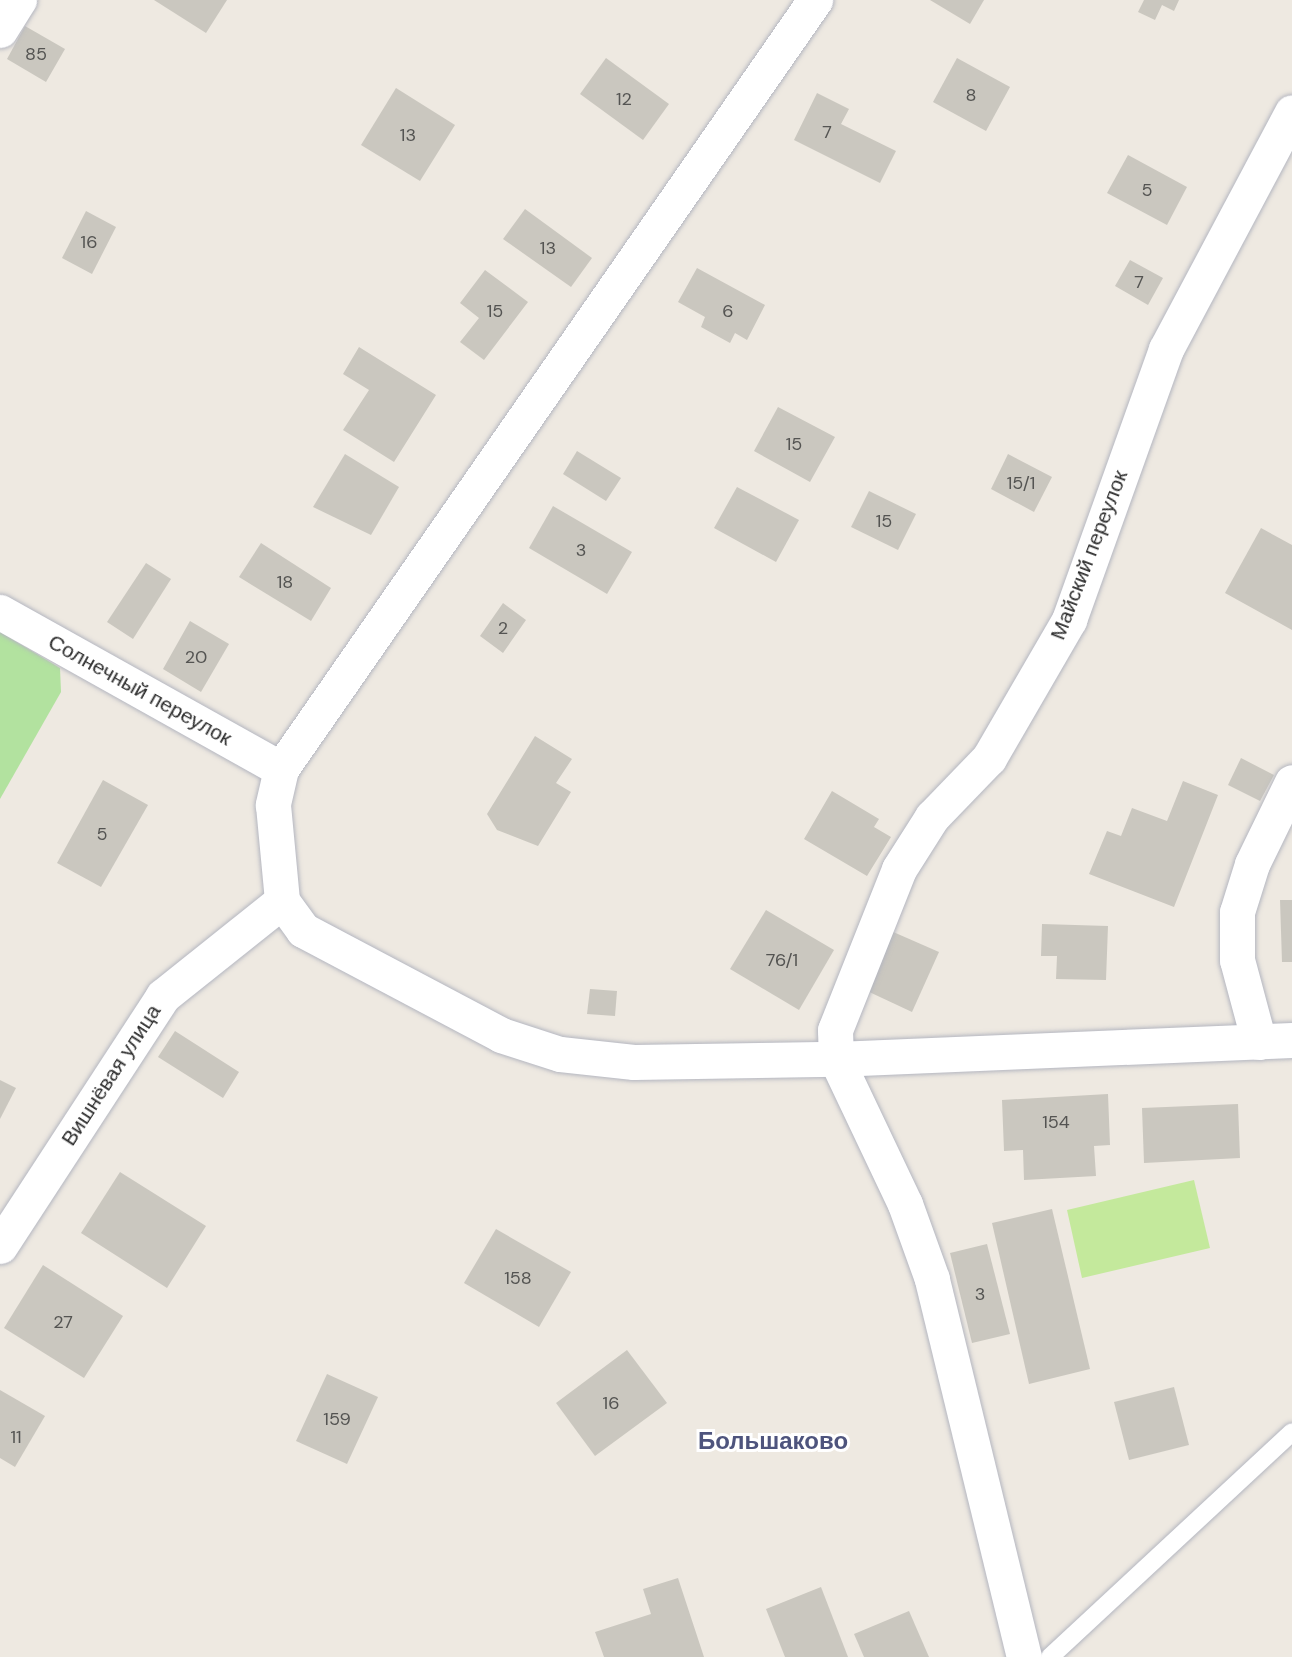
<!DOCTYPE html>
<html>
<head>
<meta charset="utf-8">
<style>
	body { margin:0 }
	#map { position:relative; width:1292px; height:1657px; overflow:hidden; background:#eee9e1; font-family:"DM Sans",sans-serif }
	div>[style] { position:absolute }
	.green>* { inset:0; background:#b2e29f }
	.pitch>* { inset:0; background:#c4e99c }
	.building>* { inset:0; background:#cac7bf }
	.roads { filter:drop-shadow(0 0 2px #b4b6c0) drop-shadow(0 0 2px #b4b6c0) }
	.lane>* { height:18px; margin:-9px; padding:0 9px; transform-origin:9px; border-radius:9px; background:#fff }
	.street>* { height:35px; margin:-17.5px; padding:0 17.5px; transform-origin:17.5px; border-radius:17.5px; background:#fff }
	span { translate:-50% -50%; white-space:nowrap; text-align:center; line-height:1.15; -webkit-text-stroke:6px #fff; paint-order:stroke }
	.number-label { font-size:18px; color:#545452 }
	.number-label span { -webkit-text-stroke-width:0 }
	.street-label { font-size:21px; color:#2d2d2d }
	.quarter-label { font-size:24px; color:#4e547d; font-weight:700 }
</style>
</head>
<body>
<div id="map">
	<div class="green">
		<i style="clip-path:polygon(0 632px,60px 668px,61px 692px,0 799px)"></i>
	</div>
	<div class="pitch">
		<i style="clip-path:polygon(1194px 1180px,1210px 1248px,1082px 1278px,1067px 1210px)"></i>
	</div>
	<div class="building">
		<i style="clip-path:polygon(154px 0,227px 0,206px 33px)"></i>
		<i style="clip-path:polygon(930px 0,984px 0,970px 24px)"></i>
		<i style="clip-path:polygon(1144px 0,1179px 0,1174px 11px,1162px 5px,1155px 20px,1138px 12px)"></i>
		<i style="clip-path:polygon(25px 26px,65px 49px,46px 82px,7px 59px)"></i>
		<i style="clip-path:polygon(606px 58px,669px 104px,643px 140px,580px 94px)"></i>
		<i style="clip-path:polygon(957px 58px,1010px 87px,986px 131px,933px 102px)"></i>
		<i style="clip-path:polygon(396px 88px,455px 125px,420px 181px,361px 145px)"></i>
		<i style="clip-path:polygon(817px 93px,849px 109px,841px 124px,896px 151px,880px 183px,794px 140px)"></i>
		<i style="clip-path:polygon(1128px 155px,1187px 187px,1167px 225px,1107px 193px)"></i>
		<i style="clip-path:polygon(525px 209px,592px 258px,571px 287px,503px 239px)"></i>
		<i style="clip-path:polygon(86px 211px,116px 227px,92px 274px,62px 258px)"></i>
		<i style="clip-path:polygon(1130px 260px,1163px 278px,1148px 305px,1115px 286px)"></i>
		<i style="clip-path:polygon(697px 268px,765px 305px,747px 340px,735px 333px,730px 343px,701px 327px,705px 317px,678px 302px)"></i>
		<i style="clip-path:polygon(485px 270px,528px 302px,484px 360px,460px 342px,479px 318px,460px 303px)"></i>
		<i style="clip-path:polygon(359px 347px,436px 395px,394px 462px,343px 430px,369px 390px,343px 374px)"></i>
		<i style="clip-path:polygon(778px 407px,835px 437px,810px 482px,754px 451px)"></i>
		<i style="clip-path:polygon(577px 451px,621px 478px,606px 501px,563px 474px)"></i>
		<i style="clip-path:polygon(345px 454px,399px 487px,371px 535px,313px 507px)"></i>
		<i style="clip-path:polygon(1008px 454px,1052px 477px,1034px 512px,991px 489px)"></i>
		<i style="clip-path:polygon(737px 487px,799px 520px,776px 562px,714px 528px)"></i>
		<i style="clip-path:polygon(869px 491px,916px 514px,898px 550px,851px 527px)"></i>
		<i style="clip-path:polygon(553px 506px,632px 552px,607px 594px,529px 548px)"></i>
		<i style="clip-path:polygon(1261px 528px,1292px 545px,1292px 630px,1225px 593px)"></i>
		<i style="clip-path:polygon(261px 543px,331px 588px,311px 621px,239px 577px)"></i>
		<i style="clip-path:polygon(146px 563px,171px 579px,133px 639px,107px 622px)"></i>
		<i style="clip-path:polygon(503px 603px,526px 620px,503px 653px,480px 636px)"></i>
		<i style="clip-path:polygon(190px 621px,229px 644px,201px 692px,163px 669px)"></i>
		<i style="clip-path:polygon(535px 736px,572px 759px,556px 783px,571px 792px,538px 846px,497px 830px,487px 814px)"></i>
		<i style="clip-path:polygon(1241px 758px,1274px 775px,1260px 801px,1228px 785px)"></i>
		<i style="clip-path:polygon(103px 780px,148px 805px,101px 887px,57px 863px)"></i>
		<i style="clip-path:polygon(1183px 781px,1218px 795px,1174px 907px,1089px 874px,1107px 831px,1121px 836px,1132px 808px,1167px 821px)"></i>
		<i style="clip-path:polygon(832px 791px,879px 819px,874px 827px,891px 837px,867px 876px,804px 839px)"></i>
		<i style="clip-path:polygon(1280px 900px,1292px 900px,1292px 962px,1282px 962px)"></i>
		<i style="clip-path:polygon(766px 910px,834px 950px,799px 1010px,730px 969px)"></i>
		<i style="clip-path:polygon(1042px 924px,1108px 926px,1106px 980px,1056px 979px,1057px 956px,1041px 956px)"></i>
		<i style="clip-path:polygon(891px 931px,939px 952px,912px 1012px,865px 990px)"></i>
		<i style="clip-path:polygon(590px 989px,617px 991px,615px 1016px,587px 1014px)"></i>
		<i style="clip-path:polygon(175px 1031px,239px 1072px,223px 1098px,158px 1057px)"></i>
		<i style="clip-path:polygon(0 1080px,16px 1088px,0 1119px)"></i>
		<i style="clip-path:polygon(1108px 1094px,1110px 1145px,1094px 1146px,1096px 1176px,1024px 1180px,1023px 1150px,1004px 1151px,1002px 1100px)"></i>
		<i style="clip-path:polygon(1238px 1104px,1240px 1158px,1144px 1163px,1142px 1108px)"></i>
		<i style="clip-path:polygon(120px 1172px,206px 1226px,167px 1288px,81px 1233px)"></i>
		<i style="clip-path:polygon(1052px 1209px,1090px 1369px,1029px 1384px,992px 1223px)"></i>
		<i style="clip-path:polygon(496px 1229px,571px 1272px,539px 1327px,464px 1283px)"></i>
		<i style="clip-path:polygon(987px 1244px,1010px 1334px,972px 1343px,950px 1253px)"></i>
		<i style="clip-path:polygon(43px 1265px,123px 1316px,84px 1378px,4px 1328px)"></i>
		<i style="clip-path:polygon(627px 1350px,667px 1403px,595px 1456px,556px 1403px)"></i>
		<i style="clip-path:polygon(327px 1374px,378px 1397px,347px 1464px,296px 1441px)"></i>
		<i style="clip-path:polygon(1174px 1387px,1189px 1445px,1129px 1460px,1114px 1402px)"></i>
		<i style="clip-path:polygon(0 1390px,45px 1416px,15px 1467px,0 1458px)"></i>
		<i style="clip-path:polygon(678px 1578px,704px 1657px,604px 1657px,595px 1632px,651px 1614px,643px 1589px)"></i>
		<i style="clip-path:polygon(821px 1587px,848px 1657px,785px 1657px,766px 1609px)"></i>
		<i style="clip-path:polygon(909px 1611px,929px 1657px,864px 1657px,854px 1634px)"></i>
	</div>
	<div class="roads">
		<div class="lane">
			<i style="left:1050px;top:1657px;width:330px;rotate:-42.9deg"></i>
		</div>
		<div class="street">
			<i style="left:815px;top:0;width:936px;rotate:124.78deg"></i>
			<i style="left:281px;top:769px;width:37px;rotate:103deg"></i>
			<i style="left:273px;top:805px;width:96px;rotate:84.6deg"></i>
			<i style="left:282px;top:901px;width:36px;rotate:54deg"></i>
			<i style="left:303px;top:930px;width:224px;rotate:27.9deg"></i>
			<i style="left:501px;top:1035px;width:62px;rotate:17.9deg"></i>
			<i style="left:560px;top:1054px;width:74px;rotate:6.2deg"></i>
			<i style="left:634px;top:1062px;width:202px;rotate:-0.9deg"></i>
			<i style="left:836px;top:1059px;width:456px;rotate:-2.4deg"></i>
			<i style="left:0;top:30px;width:36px;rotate:-58deg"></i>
			<i style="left:0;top:612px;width:322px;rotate:29.2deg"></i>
			<i style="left:1259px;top:1042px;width:85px;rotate:-105deg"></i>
			<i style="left:1237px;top:960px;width:48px;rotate:-90deg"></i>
			<i style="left:1237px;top:912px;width:50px;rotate:-72.6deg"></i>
			<i style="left:1252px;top:864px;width:91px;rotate:-64deg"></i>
			<i style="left:0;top:1246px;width:298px;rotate:-56.9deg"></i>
			<i style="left:163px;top:996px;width:152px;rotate:-38.6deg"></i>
			<i style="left:1024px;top:1657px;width:389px;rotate:-103.7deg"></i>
			<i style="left:932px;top:1279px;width:80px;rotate:-109.8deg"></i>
			<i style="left:905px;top:1204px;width:161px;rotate:-115.4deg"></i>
			<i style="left:836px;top:1059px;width:29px;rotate:-92deg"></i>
			<i style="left:835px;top:1030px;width:173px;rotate:-68.3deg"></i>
			<i style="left:899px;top:869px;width:62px;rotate:-57.6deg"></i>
			<i style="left:932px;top:817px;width:82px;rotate:-46deg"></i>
			<i style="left:989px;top:758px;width:160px;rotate:-59.9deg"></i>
			<i style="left:1069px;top:620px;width:288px;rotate:-70.3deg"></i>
			<i style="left:1166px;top:349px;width:268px;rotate:-62deg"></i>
		</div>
	</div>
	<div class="number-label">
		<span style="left:36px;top:54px">85</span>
		<span style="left:971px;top:95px">8</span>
		<span style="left:624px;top:99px">12</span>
		<span style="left:827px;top:132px">7</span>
		<span style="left:408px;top:135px">13</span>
		<span style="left:1147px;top:190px">5</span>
		<span style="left:89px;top:242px">16</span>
		<span style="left:548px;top:248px">13</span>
		<span style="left:1139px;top:282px">7</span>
		<span style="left:495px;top:311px">15</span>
		<span style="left:728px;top:311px">6</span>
		<span style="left:794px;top:444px">15</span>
		<span style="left:1021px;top:483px">15/1</span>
		<span style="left:884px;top:521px">15</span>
		<span style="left:581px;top:550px">3</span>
		<span style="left:285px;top:582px">18</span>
		<span style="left:503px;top:628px">2</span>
		<span style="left:196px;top:657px">20</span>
		<span style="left:102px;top:834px">5</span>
		<span style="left:782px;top:960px">76/1</span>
		<span style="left:1056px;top:1122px">154</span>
		<span style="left:518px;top:1278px">158</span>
		<span style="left:980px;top:1294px">3</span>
		<span style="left:63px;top:1322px">27</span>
		<span style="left:611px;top:1403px">16</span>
		<span style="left:337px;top:1419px">159</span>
		<span style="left:16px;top:1437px">11</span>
	</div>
	<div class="street-label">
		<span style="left:1089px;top:555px;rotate:-69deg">Майский переулок</span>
		<span style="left:140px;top:690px;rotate:29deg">Солнечный переулок</span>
		<span style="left:111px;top:1075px;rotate:-57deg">Вишнёвая улица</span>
	</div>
	<div class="quarter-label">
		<span style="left:773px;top:1441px">Большаково</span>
	</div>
</div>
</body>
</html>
